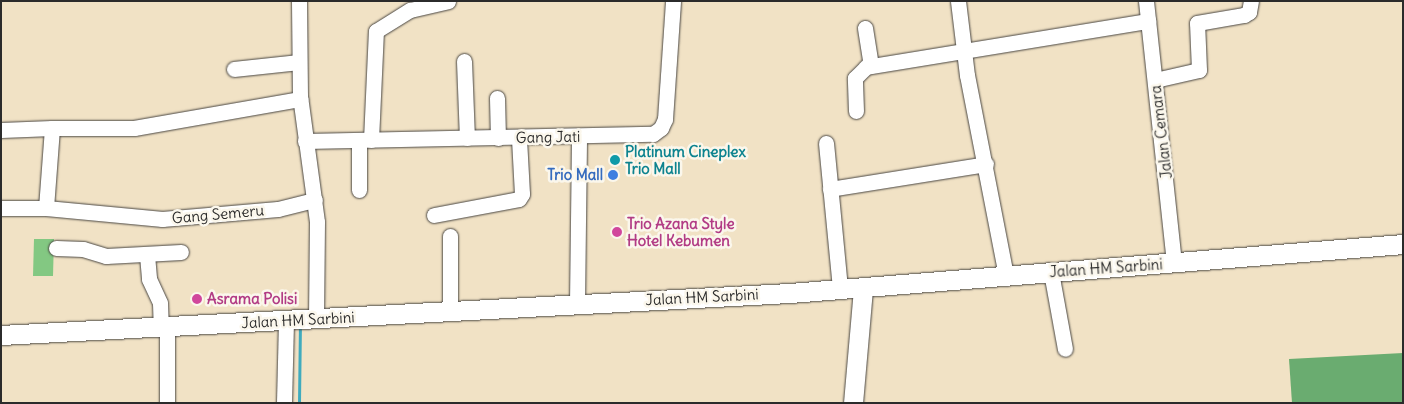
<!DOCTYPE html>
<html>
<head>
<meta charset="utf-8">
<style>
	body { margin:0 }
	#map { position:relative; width:1404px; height:404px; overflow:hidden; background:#f1e2c5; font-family:Delius,sans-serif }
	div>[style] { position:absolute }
	.green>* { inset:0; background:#83c882 }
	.forest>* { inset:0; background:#6aac70 }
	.stream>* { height:3px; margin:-1.5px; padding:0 1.5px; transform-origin:1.5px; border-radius:1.5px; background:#3fabbe }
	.roads { filter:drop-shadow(0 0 1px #494642) drop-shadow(0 0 1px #494642) }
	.minor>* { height:15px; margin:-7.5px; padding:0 7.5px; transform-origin:7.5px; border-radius:7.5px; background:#fff }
	.major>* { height:19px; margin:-9.5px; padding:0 9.5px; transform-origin:9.5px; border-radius:9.5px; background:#fff }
	.dots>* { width:14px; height:14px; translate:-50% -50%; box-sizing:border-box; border:2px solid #fbf7ec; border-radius:50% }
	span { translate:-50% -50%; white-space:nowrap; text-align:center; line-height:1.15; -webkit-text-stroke:5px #fbf7ec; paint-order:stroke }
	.street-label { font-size:15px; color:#2b2b2b }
	.culture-label { font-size:15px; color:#0d838f; font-weight:700 }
	.left { translate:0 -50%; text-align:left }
	.shop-label { font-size:15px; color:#366cbe; font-weight:700 }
	.right { translate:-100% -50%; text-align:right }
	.hotel-label { font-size:15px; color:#b23c85; font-weight:700 }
	.frame { position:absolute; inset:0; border:2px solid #2b2b2b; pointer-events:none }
</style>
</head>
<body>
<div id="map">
	<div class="green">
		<i style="clip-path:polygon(34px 239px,54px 239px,53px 276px,33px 276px)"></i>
	</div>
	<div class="forest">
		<i style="clip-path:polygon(1403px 353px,1403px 403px,1292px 403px,1289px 359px)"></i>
	</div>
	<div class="stream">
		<i style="left:299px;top:403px;width:77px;rotate:-89.3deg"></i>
	</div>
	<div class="roads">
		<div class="minor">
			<i style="left:299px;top:1px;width:95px;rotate:89.4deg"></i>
			<i style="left:300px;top:96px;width:127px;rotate:82.3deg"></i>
			<i style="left:317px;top:222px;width:97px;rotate:90.6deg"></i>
			<i style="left:958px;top:1px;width:75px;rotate:83.1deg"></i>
			<i style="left:967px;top:75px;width:205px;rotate:79deg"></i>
			<i style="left:1146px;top:1px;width:262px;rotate:83.9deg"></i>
			<i style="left:865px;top:28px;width:38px;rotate:81deg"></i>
			<i style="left:464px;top:61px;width:77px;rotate:87.8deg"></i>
			<i style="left:234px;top:69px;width:65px;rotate:-6.1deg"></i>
			<i style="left:1155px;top:80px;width:45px;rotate:-12.8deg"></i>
			<i style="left:1199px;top:70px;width:47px;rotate:-92.4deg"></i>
			<i style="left:1197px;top:23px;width:48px;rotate:-9.7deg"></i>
			<i style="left:1244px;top:15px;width:6px;rotate:-31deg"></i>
			<i style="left:1249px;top:12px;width:11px;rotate:-80deg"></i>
			<i style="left:497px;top:98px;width:40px;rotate:88.6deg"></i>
			<i style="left:856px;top:111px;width:33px;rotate:-92deg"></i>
			<i style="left:855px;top:78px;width:16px;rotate:-45deg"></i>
			<i style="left:866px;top:67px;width:286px;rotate:-9.3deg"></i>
			<i style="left:52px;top:128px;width:82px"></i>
			<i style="left:134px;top:128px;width:169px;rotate:-9.9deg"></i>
			<i style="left:1px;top:130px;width:51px;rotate:-2.2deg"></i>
			<i style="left:52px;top:128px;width:80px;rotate:94.3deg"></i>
			<i style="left:359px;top:140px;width:50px;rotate:90deg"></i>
			<i style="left:371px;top:140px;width:109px;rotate:-87.4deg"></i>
			<i style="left:376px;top:31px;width:40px;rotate:-32deg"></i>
			<i style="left:410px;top:10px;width:39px;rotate:-13deg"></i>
			<i style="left:305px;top:141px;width:348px;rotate:-1.2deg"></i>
			<i style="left:653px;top:134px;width:10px;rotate:-37deg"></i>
			<i style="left:661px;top:128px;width:10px;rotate:-66deg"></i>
			<i style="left:665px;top:119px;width:118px;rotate:-86.1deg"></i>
			<i style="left:826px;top:143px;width:146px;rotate:84.5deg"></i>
			<i style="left:830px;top:189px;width:158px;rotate:-9.1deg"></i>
			<i style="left:1px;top:208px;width:45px"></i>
			<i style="left:46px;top:208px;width:117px;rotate:5.4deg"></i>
			<i style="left:162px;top:219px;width:116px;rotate:-4.9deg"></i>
			<i style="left:278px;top:209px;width:38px;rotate:-14deg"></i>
			<i style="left:434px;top:215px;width:86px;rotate:-10.7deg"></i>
			<i style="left:519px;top:199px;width:6px;rotate:-59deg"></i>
			<i style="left:522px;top:194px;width:56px;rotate:-93.1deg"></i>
			<i style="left:450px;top:236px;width:74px;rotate:90deg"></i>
			<i style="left:56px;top:248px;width:27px;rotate:2deg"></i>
			<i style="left:83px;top:249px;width:24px;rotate:17deg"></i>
			<i style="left:106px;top:256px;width:75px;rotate:-3.1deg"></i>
			<i style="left:147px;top:255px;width:24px;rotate:85deg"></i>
			<i style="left:149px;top:279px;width:26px;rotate:65deg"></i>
			<i style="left:160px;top:303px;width:24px;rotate:88deg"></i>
			<i style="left:1051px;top:272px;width:78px;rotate:79.7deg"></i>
			<i style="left:577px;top:303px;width:166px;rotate:-89.3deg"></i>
			<i style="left:167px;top:403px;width:76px;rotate:-90deg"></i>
			<i style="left:284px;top:403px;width:83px;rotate:-88.6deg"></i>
		</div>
		<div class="major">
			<i style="left:1px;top:335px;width:790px;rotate:-3.05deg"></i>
			<i style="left:790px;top:293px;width:615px;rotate:-4.57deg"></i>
			<i style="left:853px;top:403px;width:115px;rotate:-85deg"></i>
		</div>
	</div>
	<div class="dots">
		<i style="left:615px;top:160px;background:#0f9aa8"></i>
		<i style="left:613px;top:175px;background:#3f7fe0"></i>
		<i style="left:617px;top:232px;background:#d1479c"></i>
		<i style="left:197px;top:299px;background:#d1479c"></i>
	</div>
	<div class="street-label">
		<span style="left:1161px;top:132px;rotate:-97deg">Jalan Cemara</span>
		<span style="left:548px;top:137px;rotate:-1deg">Gang Jati</span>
		<span style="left:218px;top:214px;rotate:-5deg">Gang Semeru</span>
		<span style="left:1106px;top:268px;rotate:-4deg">Jalan HM Sarbini</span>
		<span style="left:702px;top:297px;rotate:-3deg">Jalan HM Sarbini</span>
		<span style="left:298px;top:320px;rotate:-3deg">Jalan HM Sarbini</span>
	</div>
	<div class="culture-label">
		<span class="left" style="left:625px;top:160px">Platinum Cineplex<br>Trio Mall</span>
	</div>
	<div class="shop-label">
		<span class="right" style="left:603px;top:175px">Trio Mall</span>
	</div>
	<div class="hotel-label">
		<span class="left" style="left:627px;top:232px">Trio Azana Style<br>Hotel Kebumen</span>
		<span class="left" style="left:207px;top:299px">Asrama Polisi</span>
	</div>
	<div class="frame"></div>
</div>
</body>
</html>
